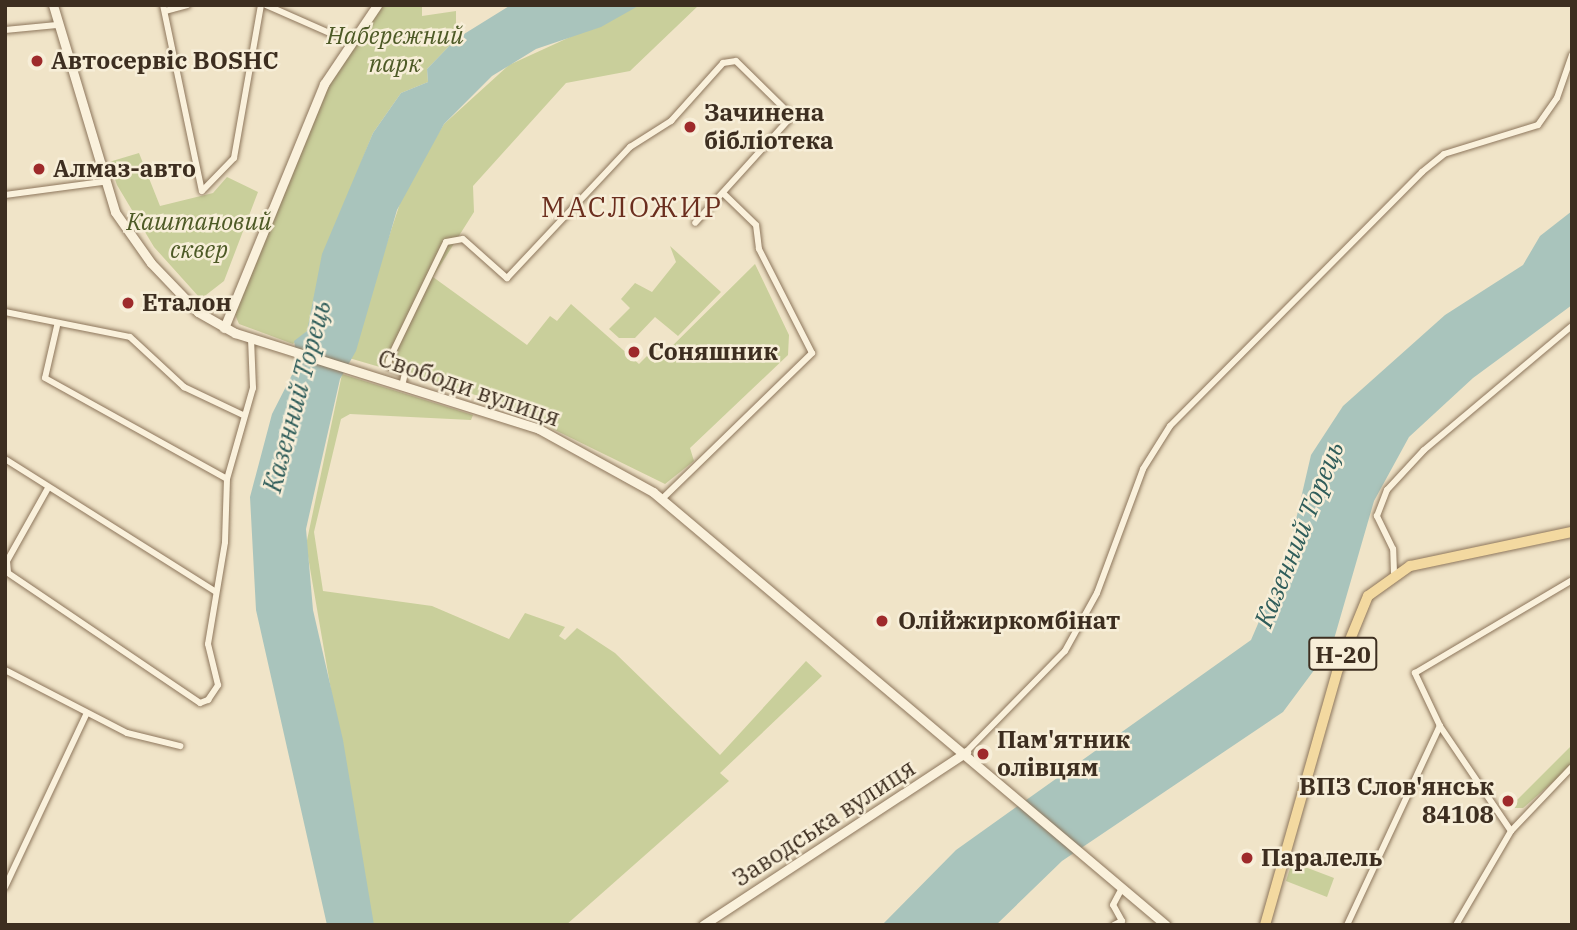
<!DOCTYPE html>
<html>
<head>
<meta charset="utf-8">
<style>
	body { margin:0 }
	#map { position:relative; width:1577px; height:930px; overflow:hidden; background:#f0e4c8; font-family:"IBM Plex Serif",serif }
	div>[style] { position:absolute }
	.green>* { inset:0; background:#c9cf9b }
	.water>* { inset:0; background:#a9c4bc }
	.roads { filter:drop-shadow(0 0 2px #8d765c) drop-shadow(0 0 2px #8d765c) }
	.street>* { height:6px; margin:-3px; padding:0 3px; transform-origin:3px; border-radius:3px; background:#faf1dc }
	.secondary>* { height:9px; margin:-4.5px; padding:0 4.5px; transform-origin:4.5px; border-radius:4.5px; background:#faf1dc }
	.primary>* { height:10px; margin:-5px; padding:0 5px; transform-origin:5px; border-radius:5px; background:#f3d9a0 }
	.dots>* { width:19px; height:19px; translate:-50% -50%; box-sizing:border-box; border:4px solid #f7eed8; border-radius:50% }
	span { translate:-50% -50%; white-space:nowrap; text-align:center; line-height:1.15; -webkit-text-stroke:5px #f7eed8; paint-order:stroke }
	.shield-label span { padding:2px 5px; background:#f7eed8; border:2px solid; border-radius:5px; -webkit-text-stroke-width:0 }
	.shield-label { font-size:23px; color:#3d2e20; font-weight:700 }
	.park-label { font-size:24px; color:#4d5a26; font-style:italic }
	.poi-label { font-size:24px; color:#3d2e20; font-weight:700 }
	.left { translate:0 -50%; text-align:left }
	.right { translate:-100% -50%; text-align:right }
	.street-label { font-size:24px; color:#3d2e20 }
	.water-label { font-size:26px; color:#2f5d5a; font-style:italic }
	.quarter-label { font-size:28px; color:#6b2e1e; letter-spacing:2px }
	.frame { position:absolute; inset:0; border:7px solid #3d2e20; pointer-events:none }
</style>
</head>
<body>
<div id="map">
	<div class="green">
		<i style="clip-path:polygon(382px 5px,422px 5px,422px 16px,456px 11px,456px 39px,427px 69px,428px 82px,401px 93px,373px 133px,330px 240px,307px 331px,293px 344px,239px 324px,234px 312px,327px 85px)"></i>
		<i style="clip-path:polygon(640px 5px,699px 5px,630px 71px,566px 83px,473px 186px,474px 212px,433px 277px,527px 345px,550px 316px,557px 321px,571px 304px,639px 364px,647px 356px,655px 363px,755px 264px,789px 335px,788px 355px,690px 448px,694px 461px,665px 484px,496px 401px,349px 358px,405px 188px,444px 124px,509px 65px)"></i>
		<i style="clip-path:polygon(139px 153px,160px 206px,213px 193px,227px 177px,258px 192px,224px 281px,206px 295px,199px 297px,154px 247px,117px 185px,109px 162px)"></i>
		<i style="clip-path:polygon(670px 246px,721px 292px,678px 336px,655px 317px,635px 338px,619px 338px,609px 329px,630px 308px,621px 299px,635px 283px,652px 292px,676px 262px)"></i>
		<i style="clip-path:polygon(342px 374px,473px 415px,471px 420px,350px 414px,341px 419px,314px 532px,323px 591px,432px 606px,509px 639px,525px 613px,565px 627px,559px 636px,565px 640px,577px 628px,615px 653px,720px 755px,806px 661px,822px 676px,720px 773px,729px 781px,566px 925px,374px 925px,370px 917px,306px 545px)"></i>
		<i style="clip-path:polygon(1572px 745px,1572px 764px,1562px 774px,1523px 808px,1509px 808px)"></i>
		<i style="clip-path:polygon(1292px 862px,1334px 878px,1327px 897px,1286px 881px)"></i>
	</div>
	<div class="water">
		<i style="clip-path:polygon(511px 5px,640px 5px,601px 27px,536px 49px,492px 76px,444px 124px,397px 210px,356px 351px,340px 379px,306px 529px,313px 610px,343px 740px,374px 925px,327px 925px,256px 610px,250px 497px,272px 414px,298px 363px,294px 341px,307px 331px,322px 254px,373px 133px,401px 93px,428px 82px,427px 69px,456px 39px)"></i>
		<i style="clip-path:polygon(1572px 211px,1572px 305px,1473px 378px,1409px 437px,1374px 501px,1332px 646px,1283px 712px,1062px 861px,996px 925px,882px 925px,956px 850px,1251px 640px,1288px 554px,1311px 455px,1343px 406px,1445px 315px,1523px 265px,1540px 236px)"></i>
	</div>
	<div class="roads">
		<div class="street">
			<i style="left:163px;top:5px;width:190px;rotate:78.2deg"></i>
			<i style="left:202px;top:191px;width:46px;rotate:-45.9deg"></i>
			<i style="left:234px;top:158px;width:155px;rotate:-80deg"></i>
			<i style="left:266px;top:5px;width:92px;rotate:23.8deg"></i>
			<i style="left:165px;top:11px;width:23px;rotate:-15deg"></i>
			<i style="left:5px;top:30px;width:52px;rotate:-5.5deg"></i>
			<i style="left:5px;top:195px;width:98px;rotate:-7.6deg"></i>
			<i style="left:5px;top:312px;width:127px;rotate:11.3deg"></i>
			<i style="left:130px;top:337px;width:74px;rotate:42.8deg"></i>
			<i style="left:184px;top:387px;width:65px;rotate:25.4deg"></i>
			<i style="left:57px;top:326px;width:53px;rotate:103deg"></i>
			<i style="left:45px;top:378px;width:208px;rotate:29deg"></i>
			<i style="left:402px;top:386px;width:13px;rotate:-77deg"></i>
			<i style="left:405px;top:373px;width:18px;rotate:-158deg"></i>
			<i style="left:388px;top:366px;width:6px;rotate:-81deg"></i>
			<i style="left:389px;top:360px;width:131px;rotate:-64.2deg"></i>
			<i style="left:446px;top:242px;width:17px;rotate:-10deg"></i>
			<i style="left:463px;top:239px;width:59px;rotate:41.6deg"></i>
			<i style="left:507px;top:278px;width:180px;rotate:-46.8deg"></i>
			<i style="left:630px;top:147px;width:49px;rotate:-32.4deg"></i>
			<i style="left:671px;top:121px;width:78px;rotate:-48.1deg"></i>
			<i style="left:723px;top:63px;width:13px;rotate:-9deg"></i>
			<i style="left:736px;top:61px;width:78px;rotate:44.5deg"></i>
			<i style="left:792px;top:116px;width:144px;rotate:132.2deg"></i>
			<i style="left:5px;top:459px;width:249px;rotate:32.2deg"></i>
			<i style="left:48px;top:488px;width:84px;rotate:119.3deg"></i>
			<i style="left:7px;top:561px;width:12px;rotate:85deg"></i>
			<i style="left:8px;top:573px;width:232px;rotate:34.1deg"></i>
			<i style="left:200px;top:703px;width:9px;rotate:-21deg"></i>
			<i style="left:208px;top:700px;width:18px;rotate:-56deg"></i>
			<i style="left:218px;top:685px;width:42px;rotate:-103.7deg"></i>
			<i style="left:208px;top:644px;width:103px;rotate:-80.5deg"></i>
			<i style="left:225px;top:542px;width:63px;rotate:-88.2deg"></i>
			<i style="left:227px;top:479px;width:95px;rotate:-74.1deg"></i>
			<i style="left:253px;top:388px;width:50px;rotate:-92.3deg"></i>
			<i style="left:663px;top:498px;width:208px;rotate:-44.2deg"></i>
			<i style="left:812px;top:353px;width:117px;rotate:-117deg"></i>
			<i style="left:759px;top:249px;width:24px;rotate:-97deg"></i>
			<i style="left:756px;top:225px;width:46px;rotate:-135.9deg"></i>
			<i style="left:1394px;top:573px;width:24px;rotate:-92deg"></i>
			<i style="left:1393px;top:549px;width:37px;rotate:-116deg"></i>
			<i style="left:1377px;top:516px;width:28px;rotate:-69deg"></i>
			<i style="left:1387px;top:490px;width:54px;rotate:-47.2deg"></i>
			<i style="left:1424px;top:450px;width:193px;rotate:-40deg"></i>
			<i style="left:5px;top:670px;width:137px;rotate:27.3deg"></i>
			<i style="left:127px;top:733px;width:55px;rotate:13.8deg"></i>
			<i style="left:966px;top:752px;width:141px;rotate:-45.6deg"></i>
			<i style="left:1065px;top:651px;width:66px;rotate:-61.1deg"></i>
			<i style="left:1097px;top:593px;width:132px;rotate:-69.6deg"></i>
			<i style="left:1143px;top:469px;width:51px;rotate:-57.9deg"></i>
			<i style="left:1170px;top:426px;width:358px;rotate:-45.2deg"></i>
			<i style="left:1422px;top:172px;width:28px;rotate:-39deg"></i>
			<i style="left:1444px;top:154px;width:98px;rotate:-17.1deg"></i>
			<i style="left:1538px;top:125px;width:33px;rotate:-55deg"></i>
			<i style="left:1557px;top:98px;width:46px;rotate:-70.8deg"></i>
			<i style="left:1511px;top:831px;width:127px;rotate:-124.1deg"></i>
			<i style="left:1440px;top:726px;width:59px;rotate:-115.3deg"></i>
			<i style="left:1415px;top:673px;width:182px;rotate:-30.6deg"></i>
			<i style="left:5px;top:887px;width:192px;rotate:-64.8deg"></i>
			<i style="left:1114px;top:925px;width:9px;rotate:-27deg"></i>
			<i style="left:1122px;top:921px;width:18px;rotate:-119deg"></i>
			<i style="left:1113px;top:905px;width:19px;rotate:-62deg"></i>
			<i style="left:1347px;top:925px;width:220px;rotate:-65deg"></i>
			<i style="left:1456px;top:925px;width:109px;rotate:-59.7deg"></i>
			<i style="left:1511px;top:831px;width:88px;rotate:-46.4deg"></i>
		</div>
		<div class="secondary">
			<i style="left:53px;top:5px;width:216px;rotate:73.3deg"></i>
			<i style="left:115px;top:212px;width:62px;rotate:54.8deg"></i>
			<i style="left:151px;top:263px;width:68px;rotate:46.2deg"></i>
			<i style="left:198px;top:312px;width:43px;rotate:29.6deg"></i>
			<i style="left:235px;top:333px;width:319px;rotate:17.5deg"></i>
			<i style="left:539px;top:429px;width:130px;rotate:28.9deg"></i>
			<i style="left:653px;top:492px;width:671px;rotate:40.17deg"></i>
			<i style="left:224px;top:328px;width:264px;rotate:-67.7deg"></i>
			<i style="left:324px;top:84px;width:95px;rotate:-56.1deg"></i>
			<i style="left:703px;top:925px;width:315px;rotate:-33.3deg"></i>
		</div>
		<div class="primary">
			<i style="left:1265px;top:925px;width:266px;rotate:-74.1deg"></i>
			<i style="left:1338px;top:669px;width:79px;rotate:-67.7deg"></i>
			<i style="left:1368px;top:596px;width:52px;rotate:-35.5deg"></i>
			<i style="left:1410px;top:566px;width:166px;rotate:-11.9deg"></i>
		</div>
	</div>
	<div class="dots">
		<i style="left:37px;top:61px;background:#9e2a2b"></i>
		<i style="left:690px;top:127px;background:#9e2a2b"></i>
		<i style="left:39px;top:169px;background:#9e2a2b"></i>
		<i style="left:128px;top:303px;background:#9e2a2b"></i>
		<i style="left:634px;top:352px;background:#9e2a2b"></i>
		<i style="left:882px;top:621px;background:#9e2a2b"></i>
		<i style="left:983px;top:754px;background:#9e2a2b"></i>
		<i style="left:1508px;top:801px;background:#9e2a2b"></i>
		<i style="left:1247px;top:858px;background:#9e2a2b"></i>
	</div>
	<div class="shield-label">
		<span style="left:1343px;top:654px">Н-20</span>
	</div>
	<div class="park-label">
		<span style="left:395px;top:50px">Набережний<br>парк</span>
		<span style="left:199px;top:236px">Каштановий<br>сквер</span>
	</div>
	<div class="poi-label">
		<span class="left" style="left:51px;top:61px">Автосервіс BOSHC</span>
		<span class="left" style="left:704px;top:127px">Зачинена<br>бібліотека</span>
		<span class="left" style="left:53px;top:169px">Алмаз-авто</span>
		<span class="left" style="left:142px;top:303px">Еталон</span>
		<span class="left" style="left:648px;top:352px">Соняшник</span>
		<span class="left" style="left:898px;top:621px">Олійжиркомбiнат</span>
		<span class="left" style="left:997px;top:754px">Пам'ятник<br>олівцям</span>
		<span class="right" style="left:1494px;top:801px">ВПЗ Слов'янськ<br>84108</span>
		<span class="left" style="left:1261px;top:858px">Паралель</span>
	</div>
	<div class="street-label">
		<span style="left:469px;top:388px;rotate:19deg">Свободи вулиця</span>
		<span style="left:824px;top:823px;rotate:-33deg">Заводська вулиця</span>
	</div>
	<div class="water-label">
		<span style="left:297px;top:396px;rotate:-75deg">Казенний Торець</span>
		<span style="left:1299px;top:534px;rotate:-68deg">Казенний Торець</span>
	</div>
	<div class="quarter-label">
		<span style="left:632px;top:207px">МАСЛОЖИР</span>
	</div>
	<div class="frame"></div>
</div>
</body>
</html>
